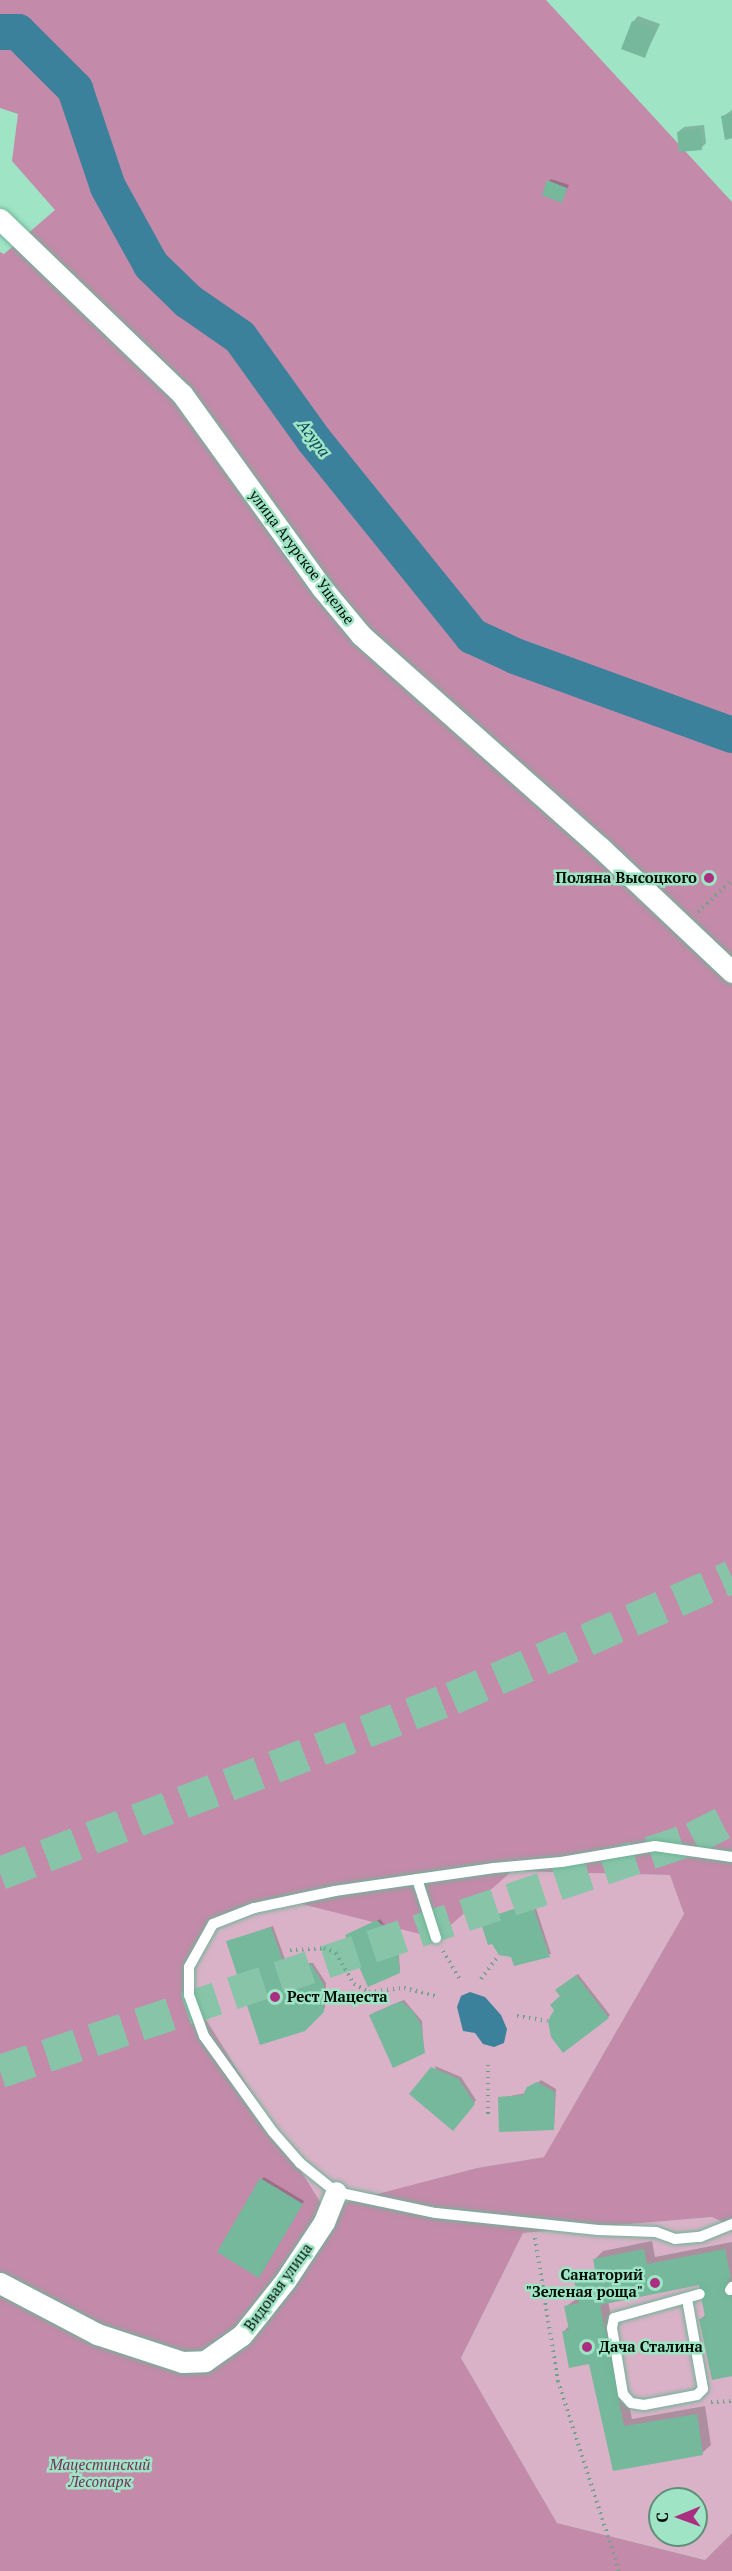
<!DOCTYPE html>
<html>
<head>
<meta charset="utf-8">
<style>
	body { margin:0 }
	#map { position:relative; width:732px; height:2571px; overflow:hidden; background:#9fe4c5; font-family:"PT Serif",serif }
	div>[style] { position:absolute }
	.green>* { inset:0; background:#d9b2c7 }
	.forest>* { inset:0; background:#c38aa9 }
	.water>* { inset:0; background:#3b819b }
	.shadow>* { inset:0; background:#0003 }
	.river>* { height:36px; margin:-18px; padding:0 18px; transform-origin:18px; border-radius:18px; background:#3b819b }
	.building>* { inset:0; background:#75b89b }
	.trunk-tunnel>* { height:33px; margin-top:-16.5px; transform-origin:0; background:repeating-linear-gradient(90deg,#87c4a8 0 33px,transparent 0 49px) }
	.path>* { height:4px; margin-top:-2px; transform-origin:0; background:repeating-linear-gradient(90deg,#6ea28a 0 1.5px,transparent 0 6px) }
	.roads { filter:drop-shadow(0 0 2px #6fb396) drop-shadow(0 0 2px #6fb396) }
	.service>* { height:10px; margin:-5px; padding:0 5px; transform-origin:5px; border-radius:5px; background:#fff }
	.minor>* { height:21px; margin:-10.5px; padding:0 10.5px; transform-origin:10.5px; border-radius:10.5px; background:#fff }
	.dots>* { width:16px; height:16px; translate:-50% -50%; box-sizing:border-box; border:3px solid #9fe4c5; border-radius:50% }
	span { translate:-50% -50%; white-space:nowrap; text-align:center; line-height:1.15; -webkit-text-stroke:5px #9fe4c5; paint-order:stroke }
	.street-label { font-size:15px; color:#001007 }
	.poi-label { font-size:15px; color:#001007; font-weight:700 }
	.right { translate:-100% -50%; text-align:right }
	.left { translate:0 -50%; text-align:left }
	.park-label { font-size:15px; color:#742f59; font-style:italic }
	.water-label { font-size:16px; color:#054558; font-style:italic }
	.north { position:absolute; left:648px; top:2487px; width:60px; height:60px; box-sizing:border-box; background:#9fe4c5; border:2px solid #5f8f79; border-radius:50%; rotate:269deg; font-size:16px; font-weight:700; line-height:24px; text-align:center; color:#001007 }
	.north::after { content:''; display:block; margin:auto; width:21px; height:27px; background:#ab2f80; clip-path:polygon(50% 0,100% 100%,50% 72%,0 100%) }
</style>
</head>
<body>
<div id="map">
	<div class="green">
		<i style="clip-path:polygon(512px 1871px,671px 1875px,684px 1914px,544px 2157px,477px 2168px,324px 2209px,193px 1999px,190px 1975px,218px 1918px,286px 1900px)"></i>
		<i style="clip-path:polygon(evenodd,713px 2217px,732px 2226px,732px 2533px,705px 2560px,557px 2523px,461px 2358px,523px 2233px,713px 2217px,660px 2499px,696px 2499px,696px 2535px,660px 2535px,660px 2499px)"></i>
	</div>
	<div class="forest">
		<i style="clip-path:polygon(evenodd,0 0,546px 0,732px 202px,732px 2226px,712px 2217px,523px 2233px,461px 2358px,557px 2523px,705px 2560px,732px 2533px,732px 2571px,0 2571px,0 252px,4px 254px,55px 210px,12px 161px,18px 114px,0 108px,0 0,512px 1871px,670px 1875px,684px 1914px,544px 2157px,477px 2168px,324px 2208px,193px 1999px,190px 1975px,218px 1918px,286px 1900px,436px 1938px,512px 1871px)"></i>
	</div>
	<div class="water">
		<i style="clip-path:polygon(470px 1992px,485px 1997px,501px 2015px,507px 2029px,504px 2043px,494px 2047px,483px 2044px,475px 2033px,463px 2031px,457px 2007px,461px 1996px)"></i>
	</div>
	<div class="shadow">
		<i style="clip-path:polygon(638px 16px,660px 24px,645px 56px,633px 22px)"></i>
		<i style="clip-path:polygon(732px 110px,732px 137px,722px 117px)"></i>
		<i style="clip-path:polygon(704px 125px,706px 143px,701px 148px,678px 132px,684px 127px)"></i>
		<i style="clip-path:polygon(551px 179px,569px 185px,561px 201px,549px 181px)"></i>
		<i style="clip-path:polygon(534px 1902px,551px 1954px,512px 1956px,482px 1921px)"></i>
		<i style="clip-path:polygon(380px 1919px,398px 1941px,400px 1971px,347px 1935px)"></i>
		<i style="clip-path:polygon(273px 1926px,286px 1962px,313px 1963px,326px 1983px,325px 2008px,304px 2030px,228px 1942px)"></i>
		<i style="clip-path:polygon(578px 1974px,610px 2015px,608px 2017px,562px 1996px,559px 1988px)"></i>
		<i style="clip-path:polygon(404px 2000px,422px 2021px,424px 2052px,373px 2013px)"></i>
		<i style="clip-path:polygon(435px 2066px,461px 2077px,476px 2100px,453px 2129px)"></i>
		<i style="clip-path:polygon(541px 2080px,556px 2089px,554px 2128px,500px 2098px,526px 2093px)"></i>
		<i style="clip-path:polygon(264px 2177px,304px 2201px,261px 2274px,262px 2179px)"></i>
		<i style="clip-path:polygon(652px 2241px,655px 2257px,732px 2242px,732px 2374px,701px 2319px,706px 2314px,700px 2283px,608px 2301px,632px 2419px,705px 2406px,711px 2445px,702px 2453px,614px 2469px,590px 2362px,563px 2332px,569px 2326px,565px 2307px,579px 2297px,575px 2280px,584px 2272px,597px 2269px,595px 2259px,603px 2251px)"></i>
	</div>
	<div class="river">
		<i style="left:0;top:32px;width:18px"></i>
		<i style="left:18px;top:32px;width:81px;rotate:45deg"></i>
		<i style="left:75px;top:89px;width:103px;rotate:71.4deg"></i>
		<i style="left:108px;top:187px;width:89px;rotate:61.1deg"></i>
		<i style="left:151px;top:265px;width:52px;rotate:44.2deg"></i>
		<i style="left:188px;top:301px;width:63px;rotate:34.7deg"></i>
		<i style="left:240px;top:337px;width:127px;rotate:54.3deg"></i>
		<i style="left:314px;top:440px;width:252px;rotate:51.1deg"></i>
		<i style="left:472px;top:636px;width:47px;rotate:24.9deg"></i>
		<i style="left:515px;top:656px;width:231px;rotate:20deg"></i>
	</div>
	<div class="building">
		<i style="clip-path:polygon(632px 21px,655px 29px,645px 58px,621px 49px)"></i>
		<i style="clip-path:polygon(732px 114px,732px 138px,725px 140px,721px 116px)"></i>
		<i style="clip-path:polygon(700px 129px,702px 150px,679px 152px,677px 132px)"></i>
		<i style="clip-path:polygon(547px 180px,567px 188px,562px 203px,542px 195px)"></i>
		<i style="clip-path:polygon(532px 1903px,550px 1957px,514px 1966px,511px 1957px,499px 1955px,492px 1944px,488px 1945px,480px 1920px)"></i>
		<i style="clip-path:polygon(377px 1920px,397px 1943px,400px 1973px,368px 1987px,345px 1935px)"></i>
		<i style="clip-path:polygon(271px 1927px,284px 1964px,311px 1964px,324px 1985px,324px 2012px,305px 2031px,260px 2045px,226px 1941px)"></i>
		<i style="clip-path:polygon(576px 1975px,609px 2018px,563px 2053px,551px 2037px,548px 2021px,554px 2010px,550px 2005px,560px 1996px,555px 1990px)"></i>
		<i style="clip-path:polygon(401px 2001px,413px 2011px,421px 2024px,425px 2053px,393px 2068px,369px 2015px)"></i>
		<i style="clip-path:polygon(431px 2067px,459px 2079px,475px 2104px,453px 2131px,409px 2094px)"></i>
		<i style="clip-path:polygon(537px 2082px,555px 2092px,554px 2130px,499px 2132px,498px 2097px,523px 2095px,527px 2087px)"></i>
		<i style="clip-path:polygon(260px 2178px,303px 2204px,259px 2278px,217px 2252px)"></i>
		<i style="clip-path:polygon(644px 2249px,647px 2264px,725px 2249px,731px 2278px,728px 2279px,732px 2301px,732px 2376px,712px 2380px,699px 2319px,705px 2317px,699px 2285px,600px 2305px,624px 2426px,697px 2414px,703px 2455px,613px 2471px,589px 2364px,569px 2368px,562px 2331px,569px 2330px,564px 2306px,579px 2303px,574px 2280px,596px 2275px,593px 2259px)"></i>
	</div>
	<div class="trunk-tunnel">
		<i style="left:0;top:1873px;width:485px;rotate:-21.2deg"></i>
		<i style="left:452px;top:1698px;width:305px;rotate:-23.5deg"></i>
		<i style="left:0;top:2071px;width:731px;rotate:-18.58deg"></i>
		<i style="left:693px;top:1838px;width:44px;rotate:-27.1deg"></i>
	</div>
	<div class="path">
		<i style="left:698px;top:912px;width:47px;rotate:-43.3deg"></i>
		<i style="left:290px;top:1950px;width:34px;rotate:-3deg"></i>
		<i style="left:324px;top:1948px;width:13px;rotate:23deg"></i>
		<i style="left:336px;top:1953px;width:36px;rotate:60deg"></i>
		<i style="left:354px;top:1984px;width:17px;rotate:28deg"></i>
		<i style="left:369px;top:1992px;width:35px;rotate:-7deg"></i>
		<i style="left:404px;top:1988px;width:33px;rotate:14deg"></i>
		<i style="left:443px;top:1951px;width:33px;rotate:59deg"></i>
		<i style="left:481px;top:1979px;width:30px;rotate:-53deg"></i>
		<i style="left:517px;top:2016px;width:31px;rotate:9deg"></i>
		<i style="left:488px;top:2114px;width:49px;rotate:-90deg"></i>
		<i style="left:535px;top:2238px;width:145px;rotate:80.9deg"></i>
		<i style="left:558px;top:2381px;width:200px;rotate:72.2deg"></i>
		<i style="left:711px;top:2402px;width:21px;rotate:-3deg"></i>
	</div>
	<div class="roads">
		<div class="service">
			<i style="left:732px;top:1857px;width:78px;rotate:-171.9deg"></i>
			<i style="left:655px;top:1846px;width:95px;rotate:170.3deg"></i>
			<i style="left:561px;top:1862px;width:67px;rotate:174.9deg"></i>
			<i style="left:494px;top:1868px;width:161px;rotate:171.8deg"></i>
			<i style="left:335px;top:1891px;width:83px;rotate:168.1deg"></i>
			<i style="left:254px;top:1908px;width:44px;rotate:158.7deg"></i>
			<i style="left:213px;top:1924px;width:49px;rotate:119.2deg"></i>
			<i style="left:189px;top:1967px;width:28px;rotate:90deg"></i>
			<i style="left:189px;top:1995px;width:44px;rotate:69.9deg"></i>
			<i style="left:204px;top:2036px;width:118px;rotate:54.3deg"></i>
			<i style="left:273px;top:2132px;width:41px;rotate:48.9deg"></i>
			<i style="left:300px;top:2163px;width:46px;rotate:38.9deg"></i>
			<i style="left:336px;top:2192px;width:102px;rotate:11.9deg"></i>
			<i style="left:436px;top:2213px;width:163px;rotate:6deg"></i>
			<i style="left:598px;top:2230px;width:58px;rotate:2deg"></i>
			<i style="left:656px;top:2232px;width:20px;rotate:20deg"></i>
			<i style="left:675px;top:2239px;width:25px;rotate:-5deg"></i>
			<i style="left:700px;top:2237px;width:35px;rotate:-22deg"></i>
			<i style="left:417px;top:1879px;width:62px;rotate:72.1deg"></i>
			<i style="left:730px;top:2290px;width:4px;rotate:-56deg"></i>
			<i style="left:687px;top:2299px;width:91px;rotate:79.9deg"></i>
			<i style="left:703px;top:2389px;width:8px;rotate:135deg"></i>
			<i style="left:697px;top:2395px;width:54px;rotate:169.3deg"></i>
			<i style="left:644px;top:2405px;width:13px;rotate:-171deg"></i>
			<i style="left:631px;top:2403px;width:12px;rotate:-132deg"></i>
			<i style="left:623px;top:2394px;width:67px;rotate:-99.5deg"></i>
			<i style="left:612px;top:2328px;width:10px;rotate:-79deg"></i>
			<i style="left:614px;top:2318px;width:89px;rotate:-15.6deg"></i>
		</div>
		<div class="minor">
			<i style="left:0;top:219px;width:252px;rotate:43.9deg"></i>
			<i style="left:182px;top:394px;width:239px;rotate:54.2deg"></i>
			<i style="left:322px;top:588px;width:61px;rotate:50.3deg"></i>
			<i style="left:361px;top:635px;width:319px;rotate:41.6deg"></i>
			<i style="left:600px;top:847px;width:182px;rotate:43.4deg"></i>
			<i style="left:0;top:2283px;width:110px;rotate:27.7deg"></i>
			<i style="left:97px;top:2334px;width:89px;rotate:18.2deg"></i>
			<i style="left:182px;top:2362px;width:23px;rotate:-2deg"></i>
			<i style="left:205px;top:2361px;width:45px;rotate:-35.1deg"></i>
			<i style="left:242px;top:2335px;width:69px;rotate:-51.5deg"></i>
			<i style="left:285px;top:2281px;width:71px;rotate:-56.5deg"></i>
			<i style="left:324px;top:2222px;width:32px;rotate:-68deg"></i>
		</div>
	</div>
	<div class="dots">
		<i style="left:709px;top:878px;background:#ab2f80"></i>
		<i style="left:275px;top:1997px;background:#ab2f80"></i>
		<i style="left:655px;top:2283px;background:#ab2f80"></i>
		<i style="left:587px;top:2347px;background:#ab2f80"></i>
	</div>
	<div class="street-label">
		<span style="left:302px;top:557px;rotate:53deg">улица Агурское Ущелье</span>
		<span style="left:278px;top:2287px;rotate:-54deg">Видовая улица</span>
	</div>
	<div class="poi-label">
		<span class="right" style="left:697px;top:878px">Поляна Высоцкого</span>
		<span class="left" style="left:287px;top:1997px">Рест Мацеста</span>
		<span class="right" style="left:643px;top:2283px">Санаторий<br>"Зеленая роща"</span>
		<span class="left" style="left:599px;top:2347px">Дача Сталина</span>
	</div>
	<div class="park-label">
		<span style="left:100px;top:2473px">Мацестинский<br>Лесопарк</span>
	</div>
	<div class="water-label">
		<span style="left:314px;top:438px;rotate:53deg">Агура</span>
	</div>
	<div class="north">С</div>
</div>
</body>
</html>
